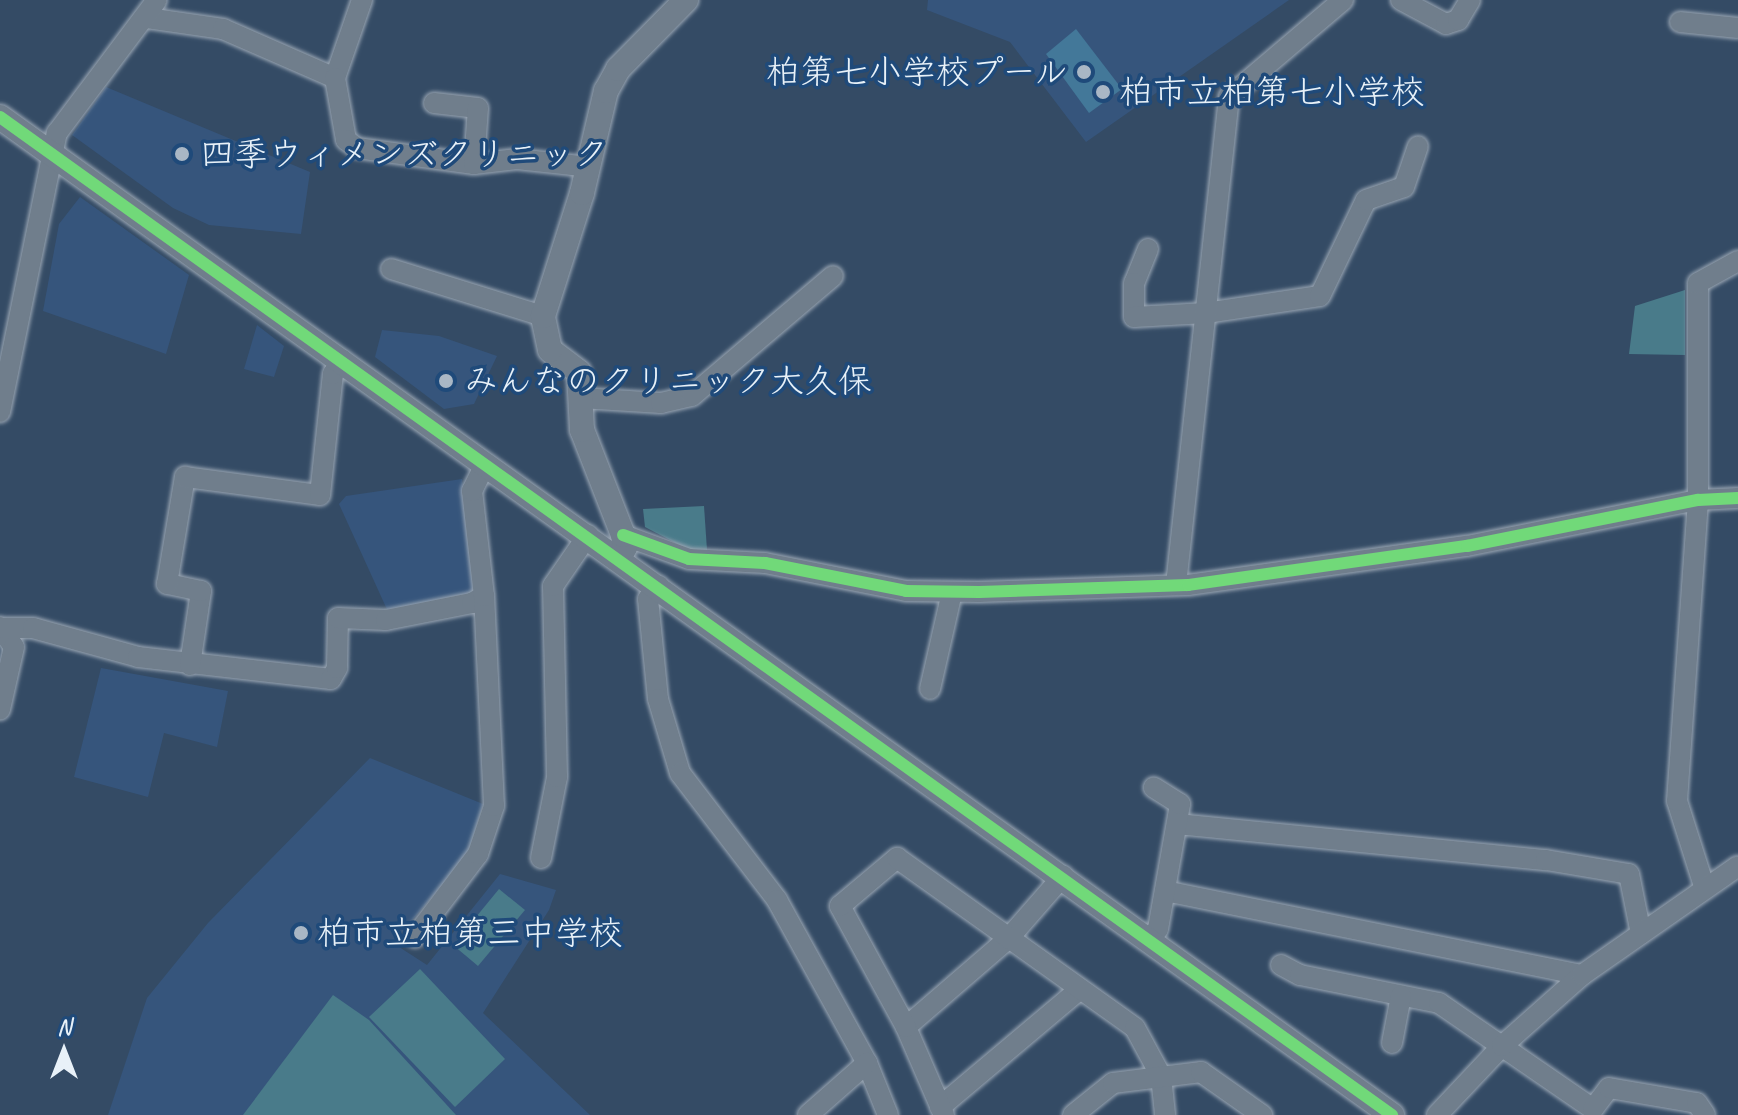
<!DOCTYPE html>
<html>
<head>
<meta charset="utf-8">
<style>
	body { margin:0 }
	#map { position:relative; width:1738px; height:1115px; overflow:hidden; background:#344b65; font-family:Caveat,"Klee One",sans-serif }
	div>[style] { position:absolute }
	.built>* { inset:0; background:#36557c }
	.green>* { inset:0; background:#497b8a }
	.water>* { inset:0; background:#437899 }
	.roads { filter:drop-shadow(0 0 2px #9aa6b3) drop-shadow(0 0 2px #9aa6b3) }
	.minor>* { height:20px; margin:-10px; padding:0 10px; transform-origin:10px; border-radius:10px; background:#707e8c }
	.tertiary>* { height:24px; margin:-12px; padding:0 12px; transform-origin:12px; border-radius:12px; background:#707e8c }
	.cycleway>* { height:12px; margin:-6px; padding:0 6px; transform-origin:6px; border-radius:6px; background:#71d979 }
	.dots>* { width:22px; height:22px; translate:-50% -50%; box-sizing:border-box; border:4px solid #1f4a7a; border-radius:50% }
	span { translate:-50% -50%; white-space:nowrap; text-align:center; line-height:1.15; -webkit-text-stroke:7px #1f4a7a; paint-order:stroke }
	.poi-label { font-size:34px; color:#e8f1f8 }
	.right { translate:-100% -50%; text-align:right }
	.left { translate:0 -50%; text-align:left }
	.north { position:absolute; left:24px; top:1011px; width:80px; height:80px; -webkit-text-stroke:6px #1f4a7a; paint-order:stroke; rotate:0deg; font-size:22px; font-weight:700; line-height:32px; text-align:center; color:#e8f1f8 }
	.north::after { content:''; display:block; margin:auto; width:28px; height:36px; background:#e8f1f8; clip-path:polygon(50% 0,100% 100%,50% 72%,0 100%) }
</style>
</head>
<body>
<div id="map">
	<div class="built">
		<i style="clip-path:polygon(928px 0,1289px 0,1086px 142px,1010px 42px,927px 10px)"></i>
		<i style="clip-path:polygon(106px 87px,310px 172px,301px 234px,209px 225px,173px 208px,72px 135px)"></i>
		<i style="clip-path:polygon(80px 197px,189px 275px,166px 354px,43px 311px,59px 224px)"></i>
		<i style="clip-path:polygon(257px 325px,284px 346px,274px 377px,244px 369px)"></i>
		<i style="clip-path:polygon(382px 330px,439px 336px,497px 356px,474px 404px,444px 409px,375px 357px)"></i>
		<i style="clip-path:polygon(462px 479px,475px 588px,467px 597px,390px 616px,339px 504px,346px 496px)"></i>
		<i style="clip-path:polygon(101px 668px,228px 691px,217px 747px,164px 733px,148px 797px,74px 777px)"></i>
		<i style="clip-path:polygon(370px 758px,483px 804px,468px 854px,393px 943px,427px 965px,500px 874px,556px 890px,549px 910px,483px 1013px,590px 1115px,108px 1115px,147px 998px,208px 923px)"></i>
	</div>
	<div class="green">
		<i style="clip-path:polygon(1685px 290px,1685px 355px,1629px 354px,1635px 306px)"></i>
		<i style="clip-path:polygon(704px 506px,707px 550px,691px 551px,645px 527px,643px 509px)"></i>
		<i style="clip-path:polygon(499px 889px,525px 910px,478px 966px,453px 945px)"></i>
		<i style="clip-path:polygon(420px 969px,505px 1059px,455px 1107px,369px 1017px)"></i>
		<i style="clip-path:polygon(333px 995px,369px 1020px,456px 1115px,243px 1115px)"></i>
	</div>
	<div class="water">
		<i style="clip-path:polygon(1076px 29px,1122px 89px,1089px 113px,1046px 54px)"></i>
	</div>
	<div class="roads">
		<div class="minor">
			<i style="left:1401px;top:0;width:51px;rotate:28.1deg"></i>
			<i style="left:1446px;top:24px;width:13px;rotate:-18deg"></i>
			<i style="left:1458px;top:20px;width:23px;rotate:-59deg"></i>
			<i style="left:147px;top:18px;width:77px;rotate:8.2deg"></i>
			<i style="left:223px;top:29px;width:122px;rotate:23.6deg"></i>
			<i style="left:335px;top:78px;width:83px;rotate:-70.9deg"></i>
			<i style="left:1680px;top:22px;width:58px;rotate:5.9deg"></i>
			<i style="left:335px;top:78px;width:63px;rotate:79.9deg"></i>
			<i style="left:346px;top:140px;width:14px;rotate:36deg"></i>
			<i style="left:357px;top:148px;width:118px;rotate:7.8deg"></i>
			<i style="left:474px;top:164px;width:43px;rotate:-6.6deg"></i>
			<i style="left:517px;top:159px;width:72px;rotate:6.3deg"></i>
			<i style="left:434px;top:103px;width:44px;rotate:6.5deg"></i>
			<i style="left:478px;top:108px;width:56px;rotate:94.1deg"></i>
			<i style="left:1148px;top:249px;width:37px;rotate:112deg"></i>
			<i style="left:1134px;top:283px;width:34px;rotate:90deg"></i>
			<i style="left:1134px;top:317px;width:72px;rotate:-3.2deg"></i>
			<i style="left:1206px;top:313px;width:115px;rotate:-8.5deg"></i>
			<i style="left:1320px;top:296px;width:106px;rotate:-64.4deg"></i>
			<i style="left:1366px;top:200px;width:40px;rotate:-18.9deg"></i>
			<i style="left:1404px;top:187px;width:43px;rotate:-71.1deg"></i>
			<i style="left:391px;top:269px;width:159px;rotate:17.2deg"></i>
			<i style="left:581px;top:398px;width:80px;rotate:3.6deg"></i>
			<i style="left:661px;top:403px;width:32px;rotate:-13deg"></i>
			<i style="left:692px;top:396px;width:185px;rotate:-40.4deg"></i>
			<i style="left:0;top:412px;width:285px;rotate:-78.5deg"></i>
			<i style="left:57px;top:133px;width:166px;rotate:-53.1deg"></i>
			<i style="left:623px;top:535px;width:70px;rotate:20deg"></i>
			<i style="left:689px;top:559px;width:76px;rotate:3deg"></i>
			<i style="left:765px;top:563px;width:144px;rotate:11.2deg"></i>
			<i style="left:906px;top:591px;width:73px;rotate:0.8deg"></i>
			<i style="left:979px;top:592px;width:209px;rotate:-1.9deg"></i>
			<i style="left:1188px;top:585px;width:282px;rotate:-8deg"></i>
			<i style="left:1467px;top:546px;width:236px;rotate:-11.3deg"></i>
			<i style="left:1698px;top:500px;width:40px;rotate:-2.9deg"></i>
			<i style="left:1176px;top:585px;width:491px;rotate:-83.8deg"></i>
			<i style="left:1229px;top:97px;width:150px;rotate:-40.4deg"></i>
			<i style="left:659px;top:586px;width:17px;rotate:130deg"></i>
			<i style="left:648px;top:599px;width:100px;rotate:84.3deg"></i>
			<i style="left:658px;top:699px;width:77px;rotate:73.4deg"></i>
			<i style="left:680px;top:773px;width:160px;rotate:52.6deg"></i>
			<i style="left:777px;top:900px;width:186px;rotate:61.1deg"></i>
			<i style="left:867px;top:1063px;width:56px;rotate:68deg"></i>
			<i style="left:0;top:627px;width:24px;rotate:55deg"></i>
			<i style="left:14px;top:647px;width:64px;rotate:102.7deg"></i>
			<i style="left:3px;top:628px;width:30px"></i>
			<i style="left:33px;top:628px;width:109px;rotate:15.4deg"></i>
			<i style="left:138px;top:657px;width:194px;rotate:6.5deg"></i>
			<i style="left:331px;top:679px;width:13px;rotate:-61deg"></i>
			<i style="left:337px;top:668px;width:50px;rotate:-88.9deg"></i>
			<i style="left:338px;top:618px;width:48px;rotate:2.4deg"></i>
			<i style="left:386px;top:620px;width:88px;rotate:-11.2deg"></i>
			<i style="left:472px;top:603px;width:14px;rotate:-30deg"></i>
			<i style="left:190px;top:665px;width:75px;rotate:-81.5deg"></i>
			<i style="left:201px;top:591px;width:35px;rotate:-168deg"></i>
			<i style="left:167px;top:584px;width:109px;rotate:-80.5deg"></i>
			<i style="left:185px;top:477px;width:136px;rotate:7.6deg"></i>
			<i style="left:320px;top:495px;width:122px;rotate:-83.9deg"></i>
			<i style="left:333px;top:374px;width:17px;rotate:-57deg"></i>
			<i style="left:930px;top:689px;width:99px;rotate:-77.2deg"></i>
			<i style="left:1177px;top:824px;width:371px;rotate:5.6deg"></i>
			<i style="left:1546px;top:860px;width:84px;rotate:9.6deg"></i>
			<i style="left:1629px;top:874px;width:61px;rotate:78.7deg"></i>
			<i style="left:541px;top:858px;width:83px;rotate:-78.8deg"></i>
			<i style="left:557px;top:777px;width:191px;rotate:-91.2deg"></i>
			<i style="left:553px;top:586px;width:62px;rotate:-55.5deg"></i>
			<i style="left:1704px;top:886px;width:89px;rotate:-107.6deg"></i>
			<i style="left:1677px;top:801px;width:302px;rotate:-86deg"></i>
			<i style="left:1698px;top:500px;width:217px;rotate:-90deg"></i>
			<i style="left:1698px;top:283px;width:46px;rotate:-28.8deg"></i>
			<i style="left:1165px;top:891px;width:425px;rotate:11.4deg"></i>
			<i style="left:415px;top:937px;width:104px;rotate:-52.8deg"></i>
			<i style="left:478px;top:854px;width:51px;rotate:-71.6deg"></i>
			<i style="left:494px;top:806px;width:210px;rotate:-92.7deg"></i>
			<i style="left:484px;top:596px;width:106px;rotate:-96.5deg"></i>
			<i style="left:472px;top:491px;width:30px;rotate:-64deg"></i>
			<i style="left:1149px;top:939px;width:13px;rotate:-48deg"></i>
			<i style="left:1158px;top:929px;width:127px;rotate:-80deg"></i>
			<i style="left:1180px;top:804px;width:31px;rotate:-148deg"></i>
			<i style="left:1281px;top:965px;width:21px;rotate:28deg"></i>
			<i style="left:1300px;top:975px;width:142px;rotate:11.4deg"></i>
			<i style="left:1439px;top:1003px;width:187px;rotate:34.5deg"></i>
			<i style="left:1593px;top:1109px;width:26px;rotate:-53deg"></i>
			<i style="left:1609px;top:1088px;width:89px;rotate:9.7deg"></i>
			<i style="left:1697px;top:1103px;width:14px;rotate:56deg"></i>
			<i style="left:906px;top:1027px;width:135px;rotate:-40.8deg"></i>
			<i style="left:1008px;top:939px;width:84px;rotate:-48.9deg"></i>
			<i style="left:1392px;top:1043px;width:48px;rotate:-79.2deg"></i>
			<i style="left:940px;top:1107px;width:182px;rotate:-40.1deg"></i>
			<i style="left:808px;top:1115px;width:79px;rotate:-41.4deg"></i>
			<i style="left:944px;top:1115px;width:96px;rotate:-113.4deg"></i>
			<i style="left:906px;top:1027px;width:138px;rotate:-118.6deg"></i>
			<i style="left:840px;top:906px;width:75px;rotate:-40.1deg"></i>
			<i style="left:897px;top:858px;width:292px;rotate:35.5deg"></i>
			<i style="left:1135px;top:1028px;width:55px;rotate:61.6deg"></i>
			<i style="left:1161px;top:1076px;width:39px;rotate:84deg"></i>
			<i style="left:1073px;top:1115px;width:51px;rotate:-38.7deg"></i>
			<i style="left:1113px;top:1083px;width:89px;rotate:-7.1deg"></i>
			<i style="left:1201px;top:1072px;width:75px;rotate:35.2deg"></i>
			<i style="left:1437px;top:1115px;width:95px;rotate:-46.7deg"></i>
			<i style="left:1502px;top:1046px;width:107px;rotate:-41.6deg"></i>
			<i style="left:1582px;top:975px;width:190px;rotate:-34.9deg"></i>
		</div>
		<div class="tertiary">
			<i style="left:0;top:117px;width:1713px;rotate:35.64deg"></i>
			<i style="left:619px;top:558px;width:13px;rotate:-61deg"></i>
			<i style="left:625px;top:547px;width:12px;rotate:-99deg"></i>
			<i style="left:623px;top:535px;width:113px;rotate:-111.3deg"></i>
			<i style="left:582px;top:430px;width:58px;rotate:-93deg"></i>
			<i style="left:579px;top:372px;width:36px;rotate:-143deg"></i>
			<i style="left:550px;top:350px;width:35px;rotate:-102deg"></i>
			<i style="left:543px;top:316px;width:129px;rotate:-72.4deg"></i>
			<i style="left:582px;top:193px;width:105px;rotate:-76.8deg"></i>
			<i style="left:606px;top:91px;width:25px;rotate:-61deg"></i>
			<i style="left:618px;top:69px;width:97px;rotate:-45.4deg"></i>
		</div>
	</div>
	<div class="cycleway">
		<i style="left:0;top:117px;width:1713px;rotate:35.64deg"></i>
		<i style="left:623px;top:535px;width:70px;rotate:20deg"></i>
		<i style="left:689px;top:559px;width:76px;rotate:3deg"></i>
		<i style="left:765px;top:563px;width:144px;rotate:11.2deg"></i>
		<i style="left:906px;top:591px;width:73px;rotate:0.8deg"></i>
		<i style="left:979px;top:592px;width:209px;rotate:-1.9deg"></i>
		<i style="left:1188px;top:585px;width:282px;rotate:-8deg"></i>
		<i style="left:1467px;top:546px;width:236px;rotate:-11.3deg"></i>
		<i style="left:1698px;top:500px;width:40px;rotate:-2.9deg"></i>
	</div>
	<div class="dots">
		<i style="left:1084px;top:72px;background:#a9b7c5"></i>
		<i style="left:1103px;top:92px;background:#a9b7c5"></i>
		<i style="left:182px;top:154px;background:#a9b7c5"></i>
		<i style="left:446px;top:381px;background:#a9b7c5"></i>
		<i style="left:301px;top:933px;background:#a9b7c5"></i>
	</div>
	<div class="poi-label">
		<span class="right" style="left:1068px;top:72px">柏第七小学校プール</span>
		<span class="left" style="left:1119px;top:92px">柏市立柏第七小学校</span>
		<span class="left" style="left:200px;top:154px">四季ウィメンズクリニック</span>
		<span class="left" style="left:464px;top:381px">みんなのクリニック大久保</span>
		<span class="left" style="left:317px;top:933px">柏市立柏第三中学校</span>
	</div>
	<div class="north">N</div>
</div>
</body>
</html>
